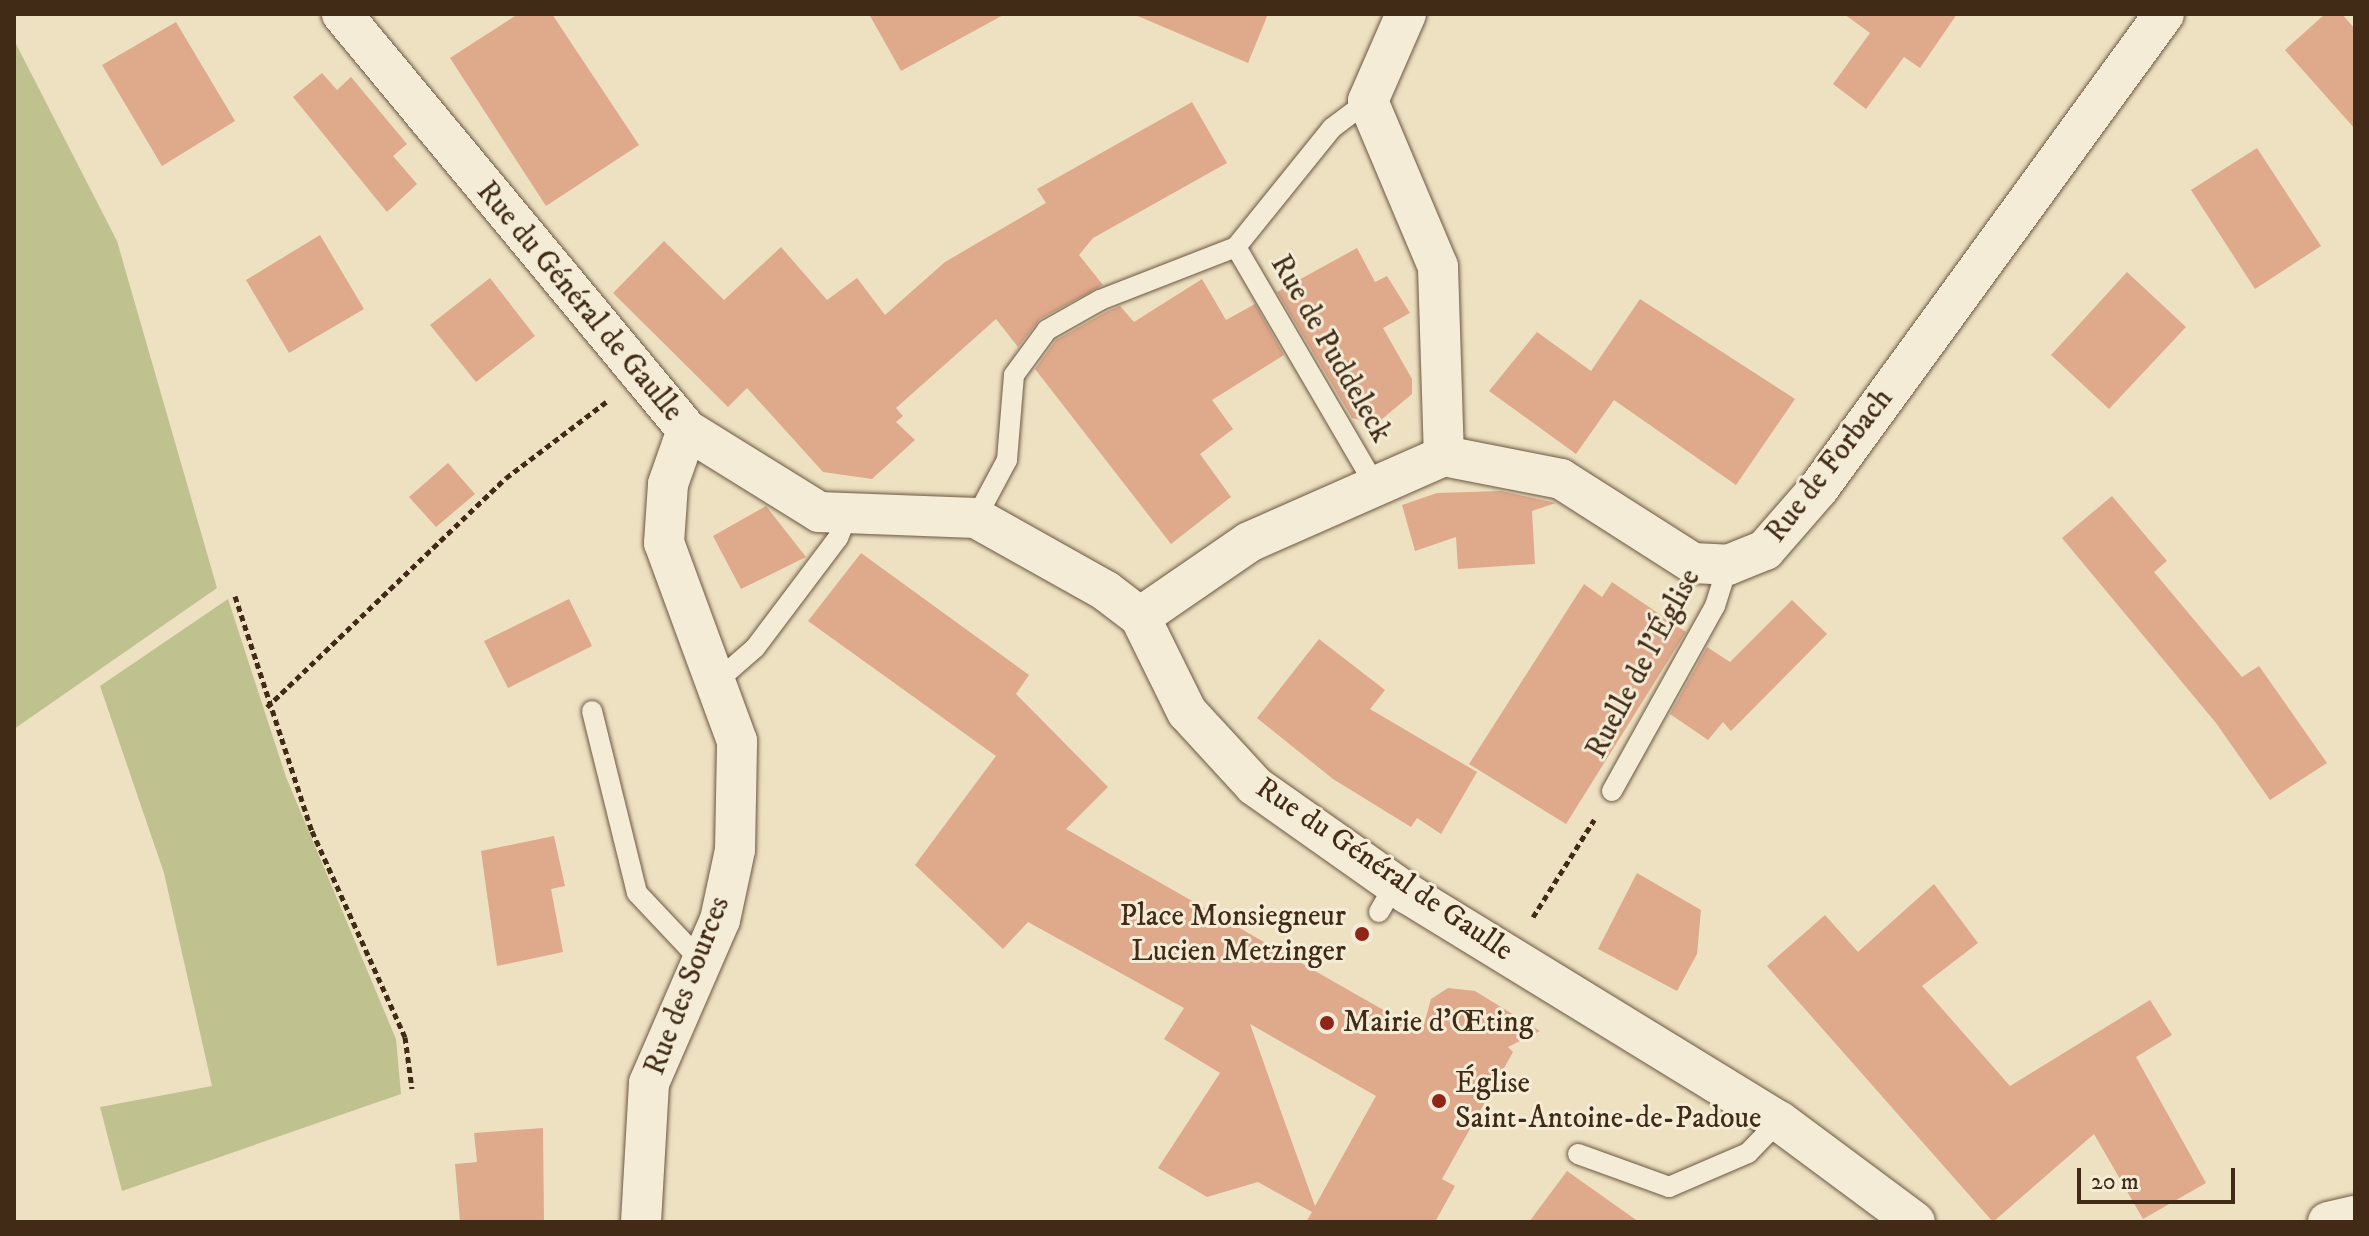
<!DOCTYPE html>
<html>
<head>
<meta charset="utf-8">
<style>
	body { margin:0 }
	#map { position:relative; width:2369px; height:1236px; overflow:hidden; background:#eee1c2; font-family:"IM FELL DW Pica",serif }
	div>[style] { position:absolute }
	.green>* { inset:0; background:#bfc18e }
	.building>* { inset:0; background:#dfa98b }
	.path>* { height:5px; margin-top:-2.5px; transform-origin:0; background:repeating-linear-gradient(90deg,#412b16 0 6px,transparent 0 10px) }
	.roads { filter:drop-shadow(0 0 2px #6c5841) drop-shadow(0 0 2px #6c5841) }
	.service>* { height:20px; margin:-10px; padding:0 10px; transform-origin:10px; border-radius:10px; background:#f4ecd7 }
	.minor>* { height:40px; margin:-20px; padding:0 20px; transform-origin:20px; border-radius:20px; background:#f4ecd7 }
	.dots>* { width:22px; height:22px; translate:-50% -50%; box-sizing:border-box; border:4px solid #f4ecd7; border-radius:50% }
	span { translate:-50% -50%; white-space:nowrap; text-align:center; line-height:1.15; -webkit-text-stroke:6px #f4ecd7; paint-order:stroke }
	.street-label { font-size:30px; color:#412b16 }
	.poi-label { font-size:30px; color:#412b16 }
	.right { translate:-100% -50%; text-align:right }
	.left { translate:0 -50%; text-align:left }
	.frame { position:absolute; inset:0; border:16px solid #412b16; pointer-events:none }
	.scale { position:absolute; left:2077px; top:1168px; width:158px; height:36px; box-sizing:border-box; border:4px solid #412b16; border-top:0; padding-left:10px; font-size:24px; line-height:28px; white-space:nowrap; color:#412b16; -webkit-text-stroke:6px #f4ecd7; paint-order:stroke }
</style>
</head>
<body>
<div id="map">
	<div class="green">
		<i style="clip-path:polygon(14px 40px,117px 241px,217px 588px,14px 729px)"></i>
		<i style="clip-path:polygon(228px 599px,286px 777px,396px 1039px,401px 1094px,122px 1191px,100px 1107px,212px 1086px,164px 873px,100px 686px)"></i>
	</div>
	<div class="building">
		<i style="clip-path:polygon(518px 14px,552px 14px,639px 145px,546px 206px,450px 58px)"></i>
		<i style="clip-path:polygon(869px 14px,1005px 14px,901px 71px)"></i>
		<i style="clip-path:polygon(1133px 14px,1268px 14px,1248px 63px)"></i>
		<i style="clip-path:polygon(1844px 14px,1957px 14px,1920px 68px,1904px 57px,1866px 109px,1833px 84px,1870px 33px)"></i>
		<i style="clip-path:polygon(2325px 14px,2342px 14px,2355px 29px,2355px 129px,2285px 50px)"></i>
		<i style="clip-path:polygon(176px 22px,235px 121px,162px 166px,102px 65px)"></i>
		<i style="clip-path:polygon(322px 73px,337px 90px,351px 77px,407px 144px,393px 156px,417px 184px,387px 212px,293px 97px)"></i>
		<i style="clip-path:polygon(1192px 102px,1227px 163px,1093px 238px,1079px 255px,1103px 285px,1040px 319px,1018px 347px,996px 319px,941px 368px,896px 408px,903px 416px,896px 422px,915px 440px,872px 479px,823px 472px,747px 388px,728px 407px,613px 293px,664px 241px,724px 300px,781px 247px,827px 300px,857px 278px,885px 315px,945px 262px,1046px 203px,1037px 189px)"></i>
		<i style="clip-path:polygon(2257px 148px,2321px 246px,2255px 289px,2191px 190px)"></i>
		<i style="clip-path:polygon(320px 235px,364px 309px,289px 353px,246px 280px)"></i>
		<i style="clip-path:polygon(1357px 248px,1375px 282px,1387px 276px,1410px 313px,1383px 328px,1412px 379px,1412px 394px,1376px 424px,1352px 418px,1277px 292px)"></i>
		<i style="clip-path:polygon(2127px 272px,2186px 327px,2109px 409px,2051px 355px)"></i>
		<i style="clip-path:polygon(490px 278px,535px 336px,476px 382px,430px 325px)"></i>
		<i style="clip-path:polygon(1202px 279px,1226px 320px,1255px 304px,1284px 355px,1212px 400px,1233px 429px,1200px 454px,1231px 497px,1171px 544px,1035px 369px,1056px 340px,1106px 312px,1120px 306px,1134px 322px)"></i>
		<i style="clip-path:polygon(1640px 299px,1795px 399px,1736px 485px,1614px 400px,1576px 454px,1489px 391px,1537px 332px,1591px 371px)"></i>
		<i style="clip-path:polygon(448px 463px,475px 494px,436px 527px,409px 497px)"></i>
		<i style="clip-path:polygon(1501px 491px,1556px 503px,1532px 511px,1535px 564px,1458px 569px,1456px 537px,1415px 551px,1402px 505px,1437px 493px)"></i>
		<i style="clip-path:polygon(2112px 496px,2167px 561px,2154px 572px,2242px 677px,2259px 666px,2327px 763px,2270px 800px,2216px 723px,2062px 538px)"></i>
		<i style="clip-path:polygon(766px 506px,806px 557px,741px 589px,713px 536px)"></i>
		<i style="clip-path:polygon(evenodd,861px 553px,1029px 675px,1016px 694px,1108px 787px,1066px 829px,1422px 1032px,1431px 999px,1448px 988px,1475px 991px,1540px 1031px,1508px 1047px,1513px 1052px,1442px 1179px,1455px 1186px,1435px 1222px,1306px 1222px,1312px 1212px,1258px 1182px,1207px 1197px,1158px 1168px,1220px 1073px,1164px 1039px,1184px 1008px,1028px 922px,1003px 949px,915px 865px,996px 756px,808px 621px,861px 553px,1250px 1024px,1376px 1096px,1315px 1206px,1280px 1109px,1250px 1024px)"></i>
		<i style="clip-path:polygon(1612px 582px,1686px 632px,1566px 824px,1469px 764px,1584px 584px,1602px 597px)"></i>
		<i style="clip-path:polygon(569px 599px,592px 646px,508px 688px,484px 641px)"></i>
		<i style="clip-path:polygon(1792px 600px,1827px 634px,1731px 731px,1723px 722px,1708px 740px,1670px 714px,1707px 647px,1730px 662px)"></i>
		<i style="clip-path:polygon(1319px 639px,1385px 690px,1370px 709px,1477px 772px,1441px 834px,1417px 818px,1411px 827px,1333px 779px,1257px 718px)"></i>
		<i style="clip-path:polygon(554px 836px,565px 886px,551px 889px,563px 952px,497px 966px,481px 851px)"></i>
		<i style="clip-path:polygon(1637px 873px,1701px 910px,1697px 954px,1677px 991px,1598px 949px)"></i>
		<i style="clip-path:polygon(1934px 884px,1978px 943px,1922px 986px,2010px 1086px,2150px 1000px,2172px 1035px,2136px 1057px,2206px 1183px,2143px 1219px,2094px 1134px,1993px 1222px,1767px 966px,1825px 915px,1858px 952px)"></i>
		<i style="clip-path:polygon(543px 1128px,544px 1222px,460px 1222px,455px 1164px,477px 1162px,474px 1133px)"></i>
		<i style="clip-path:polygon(1567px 1171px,1639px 1222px,1529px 1222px)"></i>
	</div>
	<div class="path">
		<i style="left:235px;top:596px;width:247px;rotate:71.9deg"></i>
		<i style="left:312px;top:831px;width:226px;rotate:65.7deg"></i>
		<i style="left:405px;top:1037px;width:52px;rotate:82.3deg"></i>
		<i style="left:267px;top:707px;width:331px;rotate:-43.8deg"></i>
		<i style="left:506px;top:478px;width:126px;rotate:-37.2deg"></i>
		<i style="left:1533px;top:917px;width:115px;rotate:-57.8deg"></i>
	</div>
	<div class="roads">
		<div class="service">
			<i style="left:1236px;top:247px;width:271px;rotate:59.7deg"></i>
			<i style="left:976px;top:518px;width:66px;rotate:-61.9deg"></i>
			<i style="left:1007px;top:460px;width:85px;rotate:-85.3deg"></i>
			<i style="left:1014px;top:375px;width:56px;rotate:-53.7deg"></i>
			<i style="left:1047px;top:330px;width:61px;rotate:-29.5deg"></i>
			<i style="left:1100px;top:300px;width:146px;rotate:-21.3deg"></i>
			<i style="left:1236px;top:247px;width:153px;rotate:-51.1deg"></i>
			<i style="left:1332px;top:128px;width:45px;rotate:-36.9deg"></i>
			<i style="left:716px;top:682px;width:52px;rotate:-41.1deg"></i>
			<i style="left:755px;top:648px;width:138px;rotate:-53deg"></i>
			<i style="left:838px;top:538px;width:27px;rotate:-68deg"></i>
			<i style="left:592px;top:711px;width:187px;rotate:76.1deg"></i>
			<i style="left:637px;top:893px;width:95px;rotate:46.7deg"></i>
			<i style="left:1612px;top:791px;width:212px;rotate:-60.9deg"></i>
			<i style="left:1715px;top:606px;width:43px;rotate:-72.4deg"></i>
			<i style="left:1379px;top:912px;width:32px;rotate:-60deg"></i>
			<i style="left:1578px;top:1154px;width:97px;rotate:19.9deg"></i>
			<i style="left:1669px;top:1187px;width:86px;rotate:-23.3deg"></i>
			<i style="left:1748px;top:1153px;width:45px;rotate:-45.9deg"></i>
		</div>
		<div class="minor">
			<i style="left:342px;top:14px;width:540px;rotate:50.33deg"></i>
			<i style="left:687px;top:430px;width:155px;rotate:31.8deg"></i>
			<i style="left:819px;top:512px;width:157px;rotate:2.2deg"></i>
			<i style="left:976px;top:518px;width:149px;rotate:29.3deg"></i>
			<i style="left:1106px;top:591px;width:43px;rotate:37.4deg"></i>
			<i style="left:1140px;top:617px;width:106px;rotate:63.7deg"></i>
			<i style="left:1187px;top:712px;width:100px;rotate:47.4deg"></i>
			<i style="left:1255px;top:786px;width:187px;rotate:35.2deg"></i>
			<i style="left:1408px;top:894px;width:435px;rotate:31.5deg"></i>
			<i style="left:1779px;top:1121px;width:169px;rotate:36.6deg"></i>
			<i style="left:1406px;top:14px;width:95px;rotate:113.6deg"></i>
			<i style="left:1368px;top:101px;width:180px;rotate:67.1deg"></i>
			<i style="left:1438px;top:267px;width:189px;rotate:88.2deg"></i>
			<i style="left:1140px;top:617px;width:132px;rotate:-34.5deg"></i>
			<i style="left:1249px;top:542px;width:213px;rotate:-23.8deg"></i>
			<i style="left:1444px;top:456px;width:119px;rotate:11.1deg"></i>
			<i style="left:1561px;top:479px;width:156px;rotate:32.5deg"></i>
			<i style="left:1693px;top:563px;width:35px;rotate:3deg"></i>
			<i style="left:1728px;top:565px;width:40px;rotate:-22deg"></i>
			<i style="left:1765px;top:550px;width:82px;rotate:-48.9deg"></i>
			<i style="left:1819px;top:488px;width:586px;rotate:-53.95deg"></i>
			<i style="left:641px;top:1222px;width:139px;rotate:-86.7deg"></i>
			<i style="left:649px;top:1083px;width:178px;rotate:-66.5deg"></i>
			<i style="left:720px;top:920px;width:72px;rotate:-77.9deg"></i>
			<i style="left:735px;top:850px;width:109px;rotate:-88.9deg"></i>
			<i style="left:737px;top:741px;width:211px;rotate:-110.2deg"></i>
			<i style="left:664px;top:543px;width:59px;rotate:-86.1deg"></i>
			<i style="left:668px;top:484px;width:57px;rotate:-70.6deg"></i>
			<i style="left:2328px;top:1222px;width:28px;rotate:-13deg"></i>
		</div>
	</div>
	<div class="dots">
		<i style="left:1362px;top:934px;background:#8f2418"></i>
		<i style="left:1327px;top:1023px;background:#8f2418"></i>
		<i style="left:1439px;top:1101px;background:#8f2418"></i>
	</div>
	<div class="street-label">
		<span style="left:579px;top:302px;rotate:50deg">Rue du Général de Gaulle</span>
		<span style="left:1330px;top:349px;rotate:60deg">Rue de Puddeleck</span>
		<span style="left:1830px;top:466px;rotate:-52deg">Rue de Forbach</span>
		<span style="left:1644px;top:664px;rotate:-62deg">Ruelle de l'Église</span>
		<span style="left:1384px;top:870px;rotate:34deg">Rue du Général de Gaulle</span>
		<span style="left:688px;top:986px;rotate:-69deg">Rue des Sources</span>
	</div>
	<div class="poi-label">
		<span class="right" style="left:1346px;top:934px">Place Monsiegneur<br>Lucien Metzinger</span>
		<span class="left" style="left:1343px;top:1023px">Mairie d'Œting</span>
		<span class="left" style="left:1455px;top:1101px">Église<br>Saint-Antoine-de-Padoue</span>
	</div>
	<div class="frame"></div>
	<div class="scale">20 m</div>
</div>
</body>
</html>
